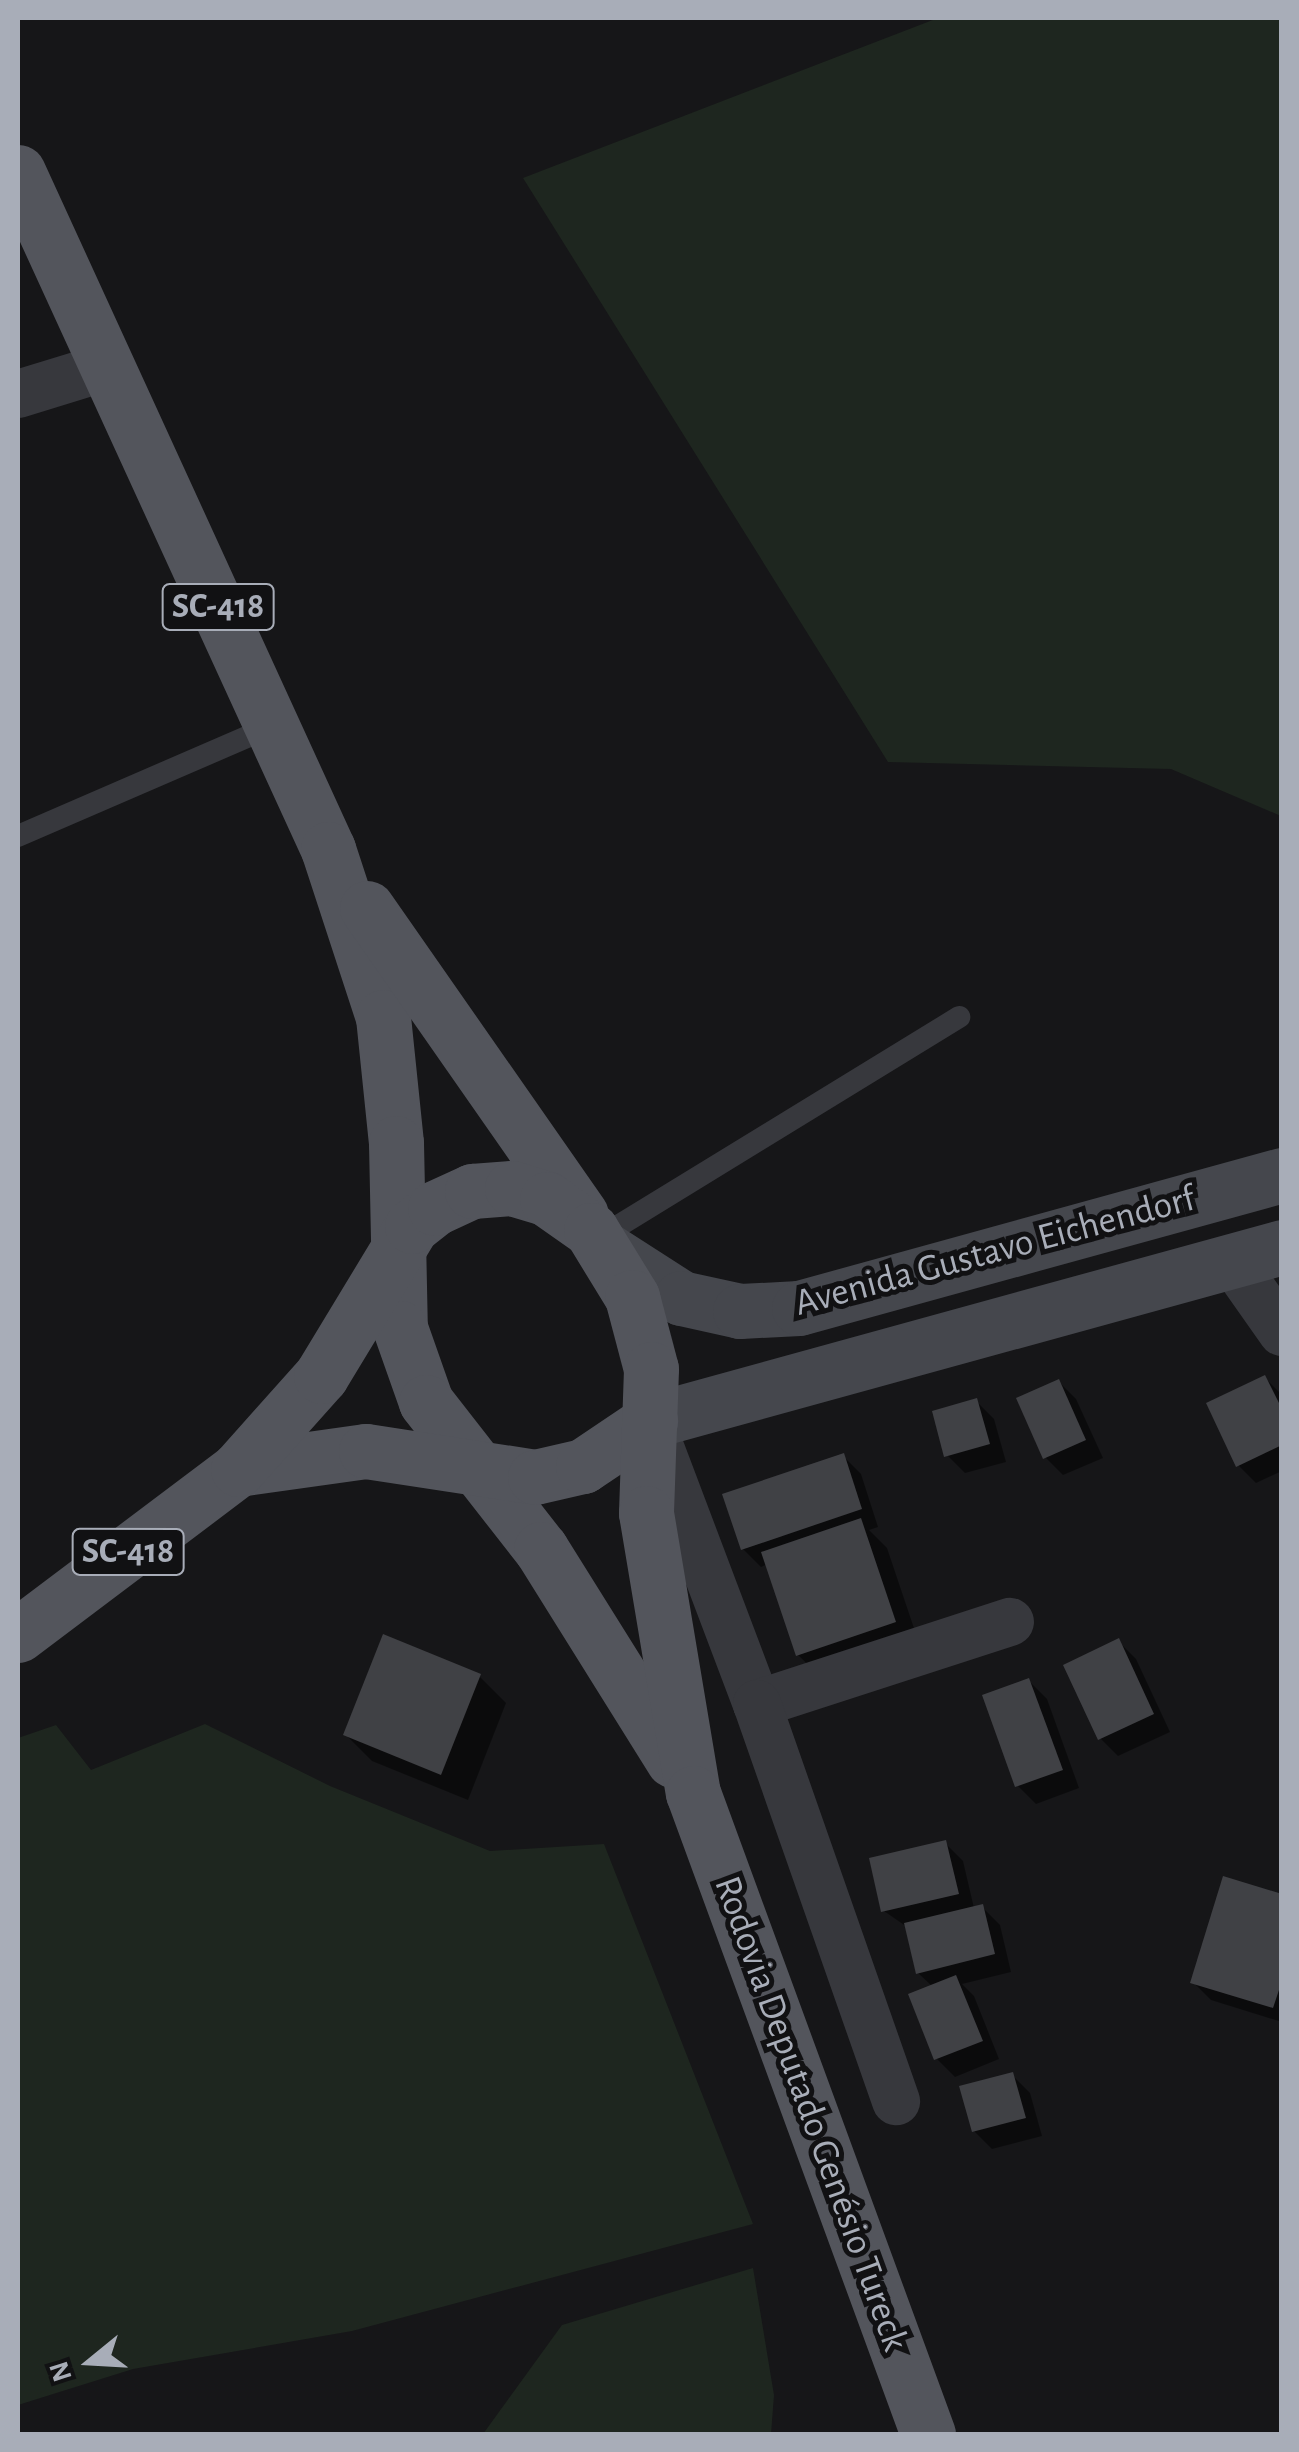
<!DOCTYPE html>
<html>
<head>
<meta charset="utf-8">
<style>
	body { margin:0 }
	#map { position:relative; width:1299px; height:2452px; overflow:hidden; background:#161618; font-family:"Alegreya Sans",sans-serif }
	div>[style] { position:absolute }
	.green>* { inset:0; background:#1e261f }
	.shadow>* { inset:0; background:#0007 }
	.building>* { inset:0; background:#404145 }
	.lane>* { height:22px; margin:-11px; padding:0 11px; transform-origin:11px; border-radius:11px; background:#37383d }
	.street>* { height:48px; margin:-24px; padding:0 24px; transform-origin:24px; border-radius:24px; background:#37383d }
	.secondary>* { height:55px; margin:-27.5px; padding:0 27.5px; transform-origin:27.5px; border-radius:27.5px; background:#45474d }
	.primary>* { height:55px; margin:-27.5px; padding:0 27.5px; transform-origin:27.5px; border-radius:27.5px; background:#53555c }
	span { translate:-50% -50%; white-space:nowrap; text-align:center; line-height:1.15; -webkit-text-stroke:10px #111113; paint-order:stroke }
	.shield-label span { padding:2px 8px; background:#111113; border:2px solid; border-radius:8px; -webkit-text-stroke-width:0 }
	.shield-label { font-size:35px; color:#a8adb8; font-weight:700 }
	.street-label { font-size:38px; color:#a8adb8 }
	.frame { position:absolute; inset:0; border:20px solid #a8adb8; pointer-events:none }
	.north { position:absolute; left:40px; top:2312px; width:100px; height:100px; -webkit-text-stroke:8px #111113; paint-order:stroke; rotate:252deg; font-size:28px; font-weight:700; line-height:40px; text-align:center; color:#a8adb8 }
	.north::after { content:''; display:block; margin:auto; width:35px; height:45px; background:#a8adb8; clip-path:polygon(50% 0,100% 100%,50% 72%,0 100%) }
</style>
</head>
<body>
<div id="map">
	<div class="green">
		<i style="clip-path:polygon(938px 18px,1281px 18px,1281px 816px,1171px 769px,888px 762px,523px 178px)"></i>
		<i style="clip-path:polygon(205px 1724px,330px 1786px,490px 1851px,604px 1844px,753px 2224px,352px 2331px,133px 2369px,18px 2405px,18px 1738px,56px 1725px,91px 1770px)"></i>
		<i style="clip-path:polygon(753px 2268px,774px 2395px,771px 2434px,483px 2434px,562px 2325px)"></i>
	</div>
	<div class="shadow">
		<i style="clip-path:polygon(1265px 1378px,1282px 1395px,1282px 1471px,1256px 1483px,1238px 1465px)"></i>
		<i style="clip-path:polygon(1059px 1382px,1076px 1399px,1103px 1458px,1063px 1475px,1045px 1457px)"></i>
		<i style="clip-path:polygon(976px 1401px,994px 1419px,1006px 1462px,965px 1473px,947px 1455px)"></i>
		<i style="clip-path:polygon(843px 1456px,861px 1474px,878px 1527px,869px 1530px,887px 1548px,921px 1649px,825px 1681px,798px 1655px,768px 1564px,761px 1567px,743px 1549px)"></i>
		<i style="clip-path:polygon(1118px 1641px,1136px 1659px,1170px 1732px,1118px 1756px,1100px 1738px)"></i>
		<i style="clip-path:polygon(479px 1676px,506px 1703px,468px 1800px,372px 1761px,345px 1734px)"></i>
		<i style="clip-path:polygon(1029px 1681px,1047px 1699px,1079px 1788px,1036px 1804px,1018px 1786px)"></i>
		<i style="clip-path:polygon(945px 1843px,963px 1861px,974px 1908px,982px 1907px,1000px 1925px,1011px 1972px,962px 1984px,974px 1996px,999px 2059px,955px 2077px,937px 2059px,933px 1987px,918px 1973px,907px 1927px,884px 1911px)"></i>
		<i style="clip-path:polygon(1282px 1897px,1282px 2022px,1211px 2000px,1193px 1982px)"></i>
		<i style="clip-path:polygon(1012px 2075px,1030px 2093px,1042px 2136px,992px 2149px,974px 2131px)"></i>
	</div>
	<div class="building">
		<i style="clip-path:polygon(1265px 1375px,1282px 1409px,1282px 1445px,1236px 1467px,1206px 1403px)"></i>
		<i style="clip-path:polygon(1059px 1379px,1086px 1440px,1043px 1459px,1016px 1398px)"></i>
		<i style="clip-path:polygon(977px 1398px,990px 1444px,944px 1457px,932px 1411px)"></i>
		<i style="clip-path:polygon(844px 1453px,862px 1509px,741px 1550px,722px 1494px)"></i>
		<i style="clip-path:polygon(861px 1518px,896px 1622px,796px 1656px,761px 1552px)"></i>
		<i style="clip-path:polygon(383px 1634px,481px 1674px,441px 1775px,343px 1735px)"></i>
		<i style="clip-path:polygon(1119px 1638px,1154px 1714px,1098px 1740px,1063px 1665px)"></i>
		<i style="clip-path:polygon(1029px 1678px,1063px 1770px,1015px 1787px,982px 1695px)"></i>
		<i style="clip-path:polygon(946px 1840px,959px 1894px,881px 1912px,869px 1858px)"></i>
		<i style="clip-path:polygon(1223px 1876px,1282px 1894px,1282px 1981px,1273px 2008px,1190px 1983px)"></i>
		<i style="clip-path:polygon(983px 1904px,995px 1954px,916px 1974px,904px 1923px)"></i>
		<i style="clip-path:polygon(956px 1975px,983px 2041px,934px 2060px,908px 1994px)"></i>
		<i style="clip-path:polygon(1013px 2072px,1026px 2118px,972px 2132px,959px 2086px)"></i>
	</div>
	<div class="lane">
		<i style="left:18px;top:836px;width:277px;rotate:-23.4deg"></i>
		<i style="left:597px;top:1239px;width:425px;rotate:-31.5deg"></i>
	</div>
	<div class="street">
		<i style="left:18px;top:394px;width:95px;rotate:-17.1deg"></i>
		<i style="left:1232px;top:1261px;width:87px;rotate:54.8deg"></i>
		<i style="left:650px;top:1421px;width:303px;rotate:69.3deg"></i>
		<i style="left:757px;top:1704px;width:266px;rotate:-18deg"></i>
		<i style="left:757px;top:1704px;width:421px;rotate:70.7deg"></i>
	</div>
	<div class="secondary">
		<i style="left:602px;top:1247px;width:94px;rotate:32.8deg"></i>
		<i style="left:681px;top:1298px;width:60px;rotate:12.4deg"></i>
		<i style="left:740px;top:1311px;width:59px;rotate:-2.9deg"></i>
		<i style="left:799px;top:1308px;width:501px;rotate:-15.4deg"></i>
		<i style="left:650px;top:1421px;width:656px;rotate:-15.39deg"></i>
	</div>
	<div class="primary">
		<i style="left:18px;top:172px;width:745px;rotate:65.4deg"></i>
		<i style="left:328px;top:849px;width:177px;rotate:71.9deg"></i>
		<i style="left:383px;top:1017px;width:127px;rotate:84.1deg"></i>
		<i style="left:396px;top:1143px;width:185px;rotate:88.8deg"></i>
		<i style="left:400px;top:1328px;width:78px;rotate:70.6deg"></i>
		<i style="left:426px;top:1402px;width:187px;rotate:52deg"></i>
		<i style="left:541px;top:1549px;width:249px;rotate:58deg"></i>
		<i style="left:367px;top:908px;width:374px;rotate:55.1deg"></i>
		<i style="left:238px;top:1469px;width:129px;rotate:-8deg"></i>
		<i style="left:366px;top:1451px;width:171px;rotate:8.7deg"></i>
		<i style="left:535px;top:1477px;width:49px;rotate:-12.9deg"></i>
		<i style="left:583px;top:1466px;width:81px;rotate:-33.9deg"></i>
		<i style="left:18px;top:1635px;width:276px;rotate:-37deg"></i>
		<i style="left:238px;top:1469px;width:125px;rotate:-48.3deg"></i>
		<i style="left:321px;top:1376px;width:175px;rotate:-58.8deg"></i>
		<i style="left:412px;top:1226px;width:29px;rotate:-38deg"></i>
		<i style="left:435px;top:1208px;width:41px;rotate:-24.7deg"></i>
		<i style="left:472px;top:1191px;width:40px;rotate:-4.3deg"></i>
		<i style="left:512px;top:1188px;width:37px;rotate:17deg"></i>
		<i style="left:547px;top:1199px;width:54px;rotate:35.2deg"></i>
		<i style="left:591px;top:1230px;width:79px;rotate:58.5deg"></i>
		<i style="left:632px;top:1297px;width:74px;rotate:75.2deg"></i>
		<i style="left:651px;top:1369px;width:144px;rotate:92deg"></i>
		<i style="left:646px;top:1513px;width:284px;rotate:80.5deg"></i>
		<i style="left:693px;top:1793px;width:683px;rotate:69.87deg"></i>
	</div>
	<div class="shield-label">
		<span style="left:218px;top:607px">SC-418</span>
		<span style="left:128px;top:1552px">SC-418</span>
	</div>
	<div class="street-label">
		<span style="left:995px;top:1252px;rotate:-15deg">Avenida Gustavo Eichendorf</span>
		<span style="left:810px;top:2114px;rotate:70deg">Rodovia Deputado Genésio Tureck</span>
	</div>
	<div class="frame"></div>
	<div class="north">N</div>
</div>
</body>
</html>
